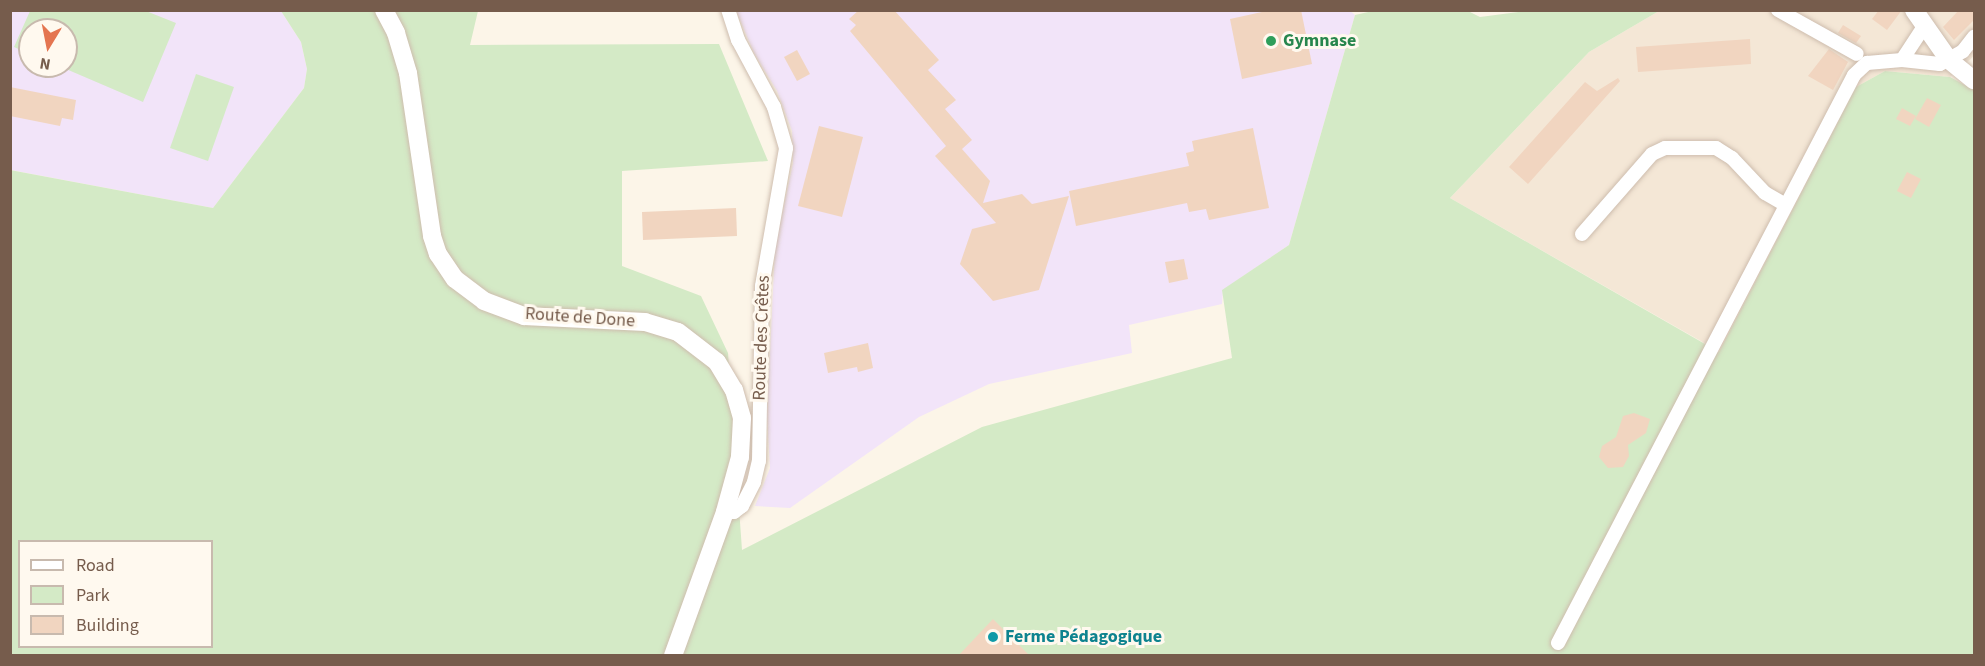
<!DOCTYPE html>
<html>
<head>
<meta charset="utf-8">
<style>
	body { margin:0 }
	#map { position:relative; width:1985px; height:666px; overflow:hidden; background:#fcf5e8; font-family:"Source Sans 3",sans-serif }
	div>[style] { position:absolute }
	.residential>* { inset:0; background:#f4e7d6 }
	.education>* { inset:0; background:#f2e4f9 }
	.green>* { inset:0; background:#d4eac6 }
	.building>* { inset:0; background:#f1d5c0 }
	.roads { filter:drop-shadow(0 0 2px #cebdae) drop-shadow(0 0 2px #cebdae) }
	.minor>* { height:14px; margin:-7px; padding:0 7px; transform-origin:7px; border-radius:7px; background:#fff }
	.tertiary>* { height:18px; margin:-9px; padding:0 9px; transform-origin:9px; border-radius:9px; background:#fff }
	.dots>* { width:16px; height:16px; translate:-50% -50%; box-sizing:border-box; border:3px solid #fff9ef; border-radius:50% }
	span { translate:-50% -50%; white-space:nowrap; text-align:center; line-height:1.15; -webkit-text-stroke:6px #fff9ef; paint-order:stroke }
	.leisure-label { font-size:18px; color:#27864d; font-weight:700 }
	.left { translate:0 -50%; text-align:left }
	.street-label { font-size:18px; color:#765c4c }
	.culture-label { font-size:18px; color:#0d838f; font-weight:700 }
	.frame { position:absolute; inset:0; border:12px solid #765c4c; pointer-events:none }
	.legend { position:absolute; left:18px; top:540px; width:195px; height:108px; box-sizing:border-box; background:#fff9ef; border:2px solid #c8baae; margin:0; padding:8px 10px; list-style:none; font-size:18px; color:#765c4c }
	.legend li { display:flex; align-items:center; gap:12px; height:30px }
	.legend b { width:30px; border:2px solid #c8baae }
	.north { position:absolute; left:18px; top:18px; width:60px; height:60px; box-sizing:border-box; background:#fff9ef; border:2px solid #c8baae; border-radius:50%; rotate:190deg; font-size:16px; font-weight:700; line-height:24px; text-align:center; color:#765c4c }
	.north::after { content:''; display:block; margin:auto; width:21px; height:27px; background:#e47550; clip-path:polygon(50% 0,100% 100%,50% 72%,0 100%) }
</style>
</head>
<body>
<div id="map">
	<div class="residential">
		<i style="clip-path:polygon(1659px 11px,1974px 11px,1974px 56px,1950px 77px,1885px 71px,1856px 87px,1720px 352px,1450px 198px,1589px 52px)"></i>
	</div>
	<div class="education">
		<i style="clip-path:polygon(1349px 10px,1355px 15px,1289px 245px,1223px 290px,1222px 304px,1129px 325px,1132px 353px,989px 384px,919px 417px,790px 508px,755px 506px,770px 468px,767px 416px,775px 248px,793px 163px,792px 131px,777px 91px,754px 53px,736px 11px)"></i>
		<i style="clip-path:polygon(evenodd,10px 11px,281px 11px,301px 42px,307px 69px,304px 88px,213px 208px,11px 170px,10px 11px,30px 30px,66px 30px,66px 66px,30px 66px,30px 30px)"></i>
	</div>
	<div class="green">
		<i style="clip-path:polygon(evenodd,1377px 10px,1468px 11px,1480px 17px,1534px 10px,1659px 11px,1589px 52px,1450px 198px,1719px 352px,1856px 87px,1885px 71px,1950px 77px,1974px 90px,1974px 655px,11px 655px,10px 170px,213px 208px,304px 88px,307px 69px,301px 42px,281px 11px,478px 11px,470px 45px,719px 44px,768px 161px,622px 171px,622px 266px,701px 296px,728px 353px,742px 550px,982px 427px,1232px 358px,1222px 290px,1289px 245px,1355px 15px,1377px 10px,20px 542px,212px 542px,212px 646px,20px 646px,20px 542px)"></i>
		<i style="clip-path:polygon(30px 11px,146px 11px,176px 23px,143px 102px,59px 66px,66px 66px,66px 30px,30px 30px,30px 54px,14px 47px)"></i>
		<i style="clip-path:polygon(196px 74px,234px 87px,208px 161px,170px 148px)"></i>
	</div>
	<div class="building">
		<i style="clip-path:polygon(859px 10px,894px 10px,939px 60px,928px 70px,956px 100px,945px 109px,972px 140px,962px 149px,990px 181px,983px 203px,1022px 194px,1032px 204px,1069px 196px,1039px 290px,993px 301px,960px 264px,972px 229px,996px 223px,935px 156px,946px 146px,850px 31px,856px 25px,849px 19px)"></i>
		<i style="clip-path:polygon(1271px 10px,1301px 10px,1312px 64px,1242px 79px,1230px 19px)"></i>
		<i style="clip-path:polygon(1879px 10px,1902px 10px,1887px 30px,1872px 19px)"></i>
		<i style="clip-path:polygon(1959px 10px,1974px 10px,1974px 20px,1954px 40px,1943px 27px)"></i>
		<i style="clip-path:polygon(1843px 25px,1861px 36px,1856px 43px,1838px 33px)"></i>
		<i style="clip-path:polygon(1750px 39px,1751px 64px,1638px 72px,1636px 47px)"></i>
		<i style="clip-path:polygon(1829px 49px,1848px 62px,1833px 90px,1808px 76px)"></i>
		<i style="clip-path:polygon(797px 50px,810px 74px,797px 81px,784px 57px)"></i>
		<i style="clip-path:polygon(1618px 78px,1620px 81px,1528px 184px,1509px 167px,1585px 82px,1597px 91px)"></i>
		<i style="clip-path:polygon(10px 87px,76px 100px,73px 120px,62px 118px,60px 126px,10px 116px)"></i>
		<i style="clip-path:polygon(1927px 98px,1941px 105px,1929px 127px,1915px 119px)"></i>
		<i style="clip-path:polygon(1902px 108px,1916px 116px,1910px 126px,1896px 119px)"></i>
		<i style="clip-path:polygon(819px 126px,863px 137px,842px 217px,798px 206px)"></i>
		<i style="clip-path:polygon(1253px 128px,1269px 208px,1209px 220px,1206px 209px,1189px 212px,1187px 203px,1076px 226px,1069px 191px,1189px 166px,1186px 153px,1194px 151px,1192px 141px)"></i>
		<i style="clip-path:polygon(1907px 172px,1921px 179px,1911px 198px,1897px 191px)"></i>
		<i style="clip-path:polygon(736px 208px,737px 236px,643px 240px,642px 212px)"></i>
		<i style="clip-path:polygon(1184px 259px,1188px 279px,1169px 283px,1165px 262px)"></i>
		<i style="clip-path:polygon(868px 343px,873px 368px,858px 372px,857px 367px,828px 373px,824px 353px)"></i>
		<i style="clip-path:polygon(1634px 413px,1650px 419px,1646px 433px,1628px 445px,1629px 456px,1623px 467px,1608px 468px,1599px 457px,1602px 446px,1616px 437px,1623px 416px)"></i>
		<i style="clip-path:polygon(993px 619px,1030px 656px,958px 656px)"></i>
	</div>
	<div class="roads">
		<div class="minor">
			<i style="left:1778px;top:10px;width:90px;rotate:29.1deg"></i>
			<i style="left:1902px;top:60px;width:42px;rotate:-56.7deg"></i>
			<i style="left:1582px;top:234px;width:106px;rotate:-48.8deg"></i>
			<i style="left:1652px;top:154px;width:14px;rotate:-25deg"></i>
			<i style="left:1665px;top:148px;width:51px"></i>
			<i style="left:1716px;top:148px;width:19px;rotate:32deg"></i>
			<i style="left:1732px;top:158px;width:48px;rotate:46.7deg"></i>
			<i style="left:1765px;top:193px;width:24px;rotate:30deg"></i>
			<i style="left:725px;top:512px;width:9px"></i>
			<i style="left:734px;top:512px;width:10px;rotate:-37deg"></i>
			<i style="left:742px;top:506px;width:27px;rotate:-63deg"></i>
			<i style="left:754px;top:482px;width:22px;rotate:-77deg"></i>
			<i style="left:759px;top:461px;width:175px;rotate:-89deg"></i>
			<i style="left:762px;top:286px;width:140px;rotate:-80.1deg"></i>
			<i style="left:786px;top:148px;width:43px;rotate:-106.3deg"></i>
			<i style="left:774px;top:107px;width:76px;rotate:-118.2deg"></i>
			<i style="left:738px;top:40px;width:32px;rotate:-108deg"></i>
			<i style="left:1558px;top:643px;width:640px;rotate:-62.47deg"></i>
			<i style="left:1854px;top:75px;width:18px;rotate:-43deg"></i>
			<i style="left:1867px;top:63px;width:35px;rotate:-5deg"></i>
			<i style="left:1902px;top:60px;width:38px;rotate:6deg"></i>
			<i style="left:1940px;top:64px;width:26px;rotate:-29deg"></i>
			<i style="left:1963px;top:51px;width:18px;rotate:-52deg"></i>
		</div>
		<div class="tertiary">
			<i style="left:384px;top:10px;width:26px;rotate:62deg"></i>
			<i style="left:396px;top:33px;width:42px;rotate:73.3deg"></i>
			<i style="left:408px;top:73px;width:165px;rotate:81.6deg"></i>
			<i style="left:432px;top:236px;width:19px;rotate:72deg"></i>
			<i style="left:438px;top:254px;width:30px;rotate:56deg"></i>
			<i style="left:455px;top:279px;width:36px;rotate:37deg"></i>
			<i style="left:484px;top:301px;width:43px;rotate:20.6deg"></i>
			<i style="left:524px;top:316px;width:121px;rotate:2.8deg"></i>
			<i style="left:645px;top:322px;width:34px;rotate:17deg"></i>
			<i style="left:678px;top:332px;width:49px;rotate:37.6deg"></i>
			<i style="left:717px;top:362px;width:33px;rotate:59deg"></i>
			<i style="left:734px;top:390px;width:29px;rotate:74deg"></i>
			<i style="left:742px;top:418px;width:39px;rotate:93deg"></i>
			<i style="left:740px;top:457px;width:57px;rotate:105.3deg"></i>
			<i style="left:725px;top:512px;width:153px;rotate:109.9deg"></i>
			<i style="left:1914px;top:10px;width:61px;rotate:55deg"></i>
			<i style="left:1949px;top:60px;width:32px;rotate:39deg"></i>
		</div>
	</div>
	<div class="dots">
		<i style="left:1271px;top:41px;background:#2e9e5b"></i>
		<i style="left:993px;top:637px;background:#0f9aa8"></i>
	</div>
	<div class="leisure-label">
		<span class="left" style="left:1283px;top:41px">Gymnase</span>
	</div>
	<div class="street-label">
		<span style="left:580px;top:318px;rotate:4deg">Route de Done</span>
		<span style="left:762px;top:338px;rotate:-88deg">Route des Crêtes</span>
	</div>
	<div class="culture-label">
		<span class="left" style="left:1005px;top:637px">Ferme Pédagogique</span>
	</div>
	<div class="frame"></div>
	<ul class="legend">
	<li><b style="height:8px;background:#fff"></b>Road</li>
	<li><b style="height:16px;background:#d4eac6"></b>Park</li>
	<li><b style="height:16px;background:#f1d5c0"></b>Building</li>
	</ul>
	<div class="north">N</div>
</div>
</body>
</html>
